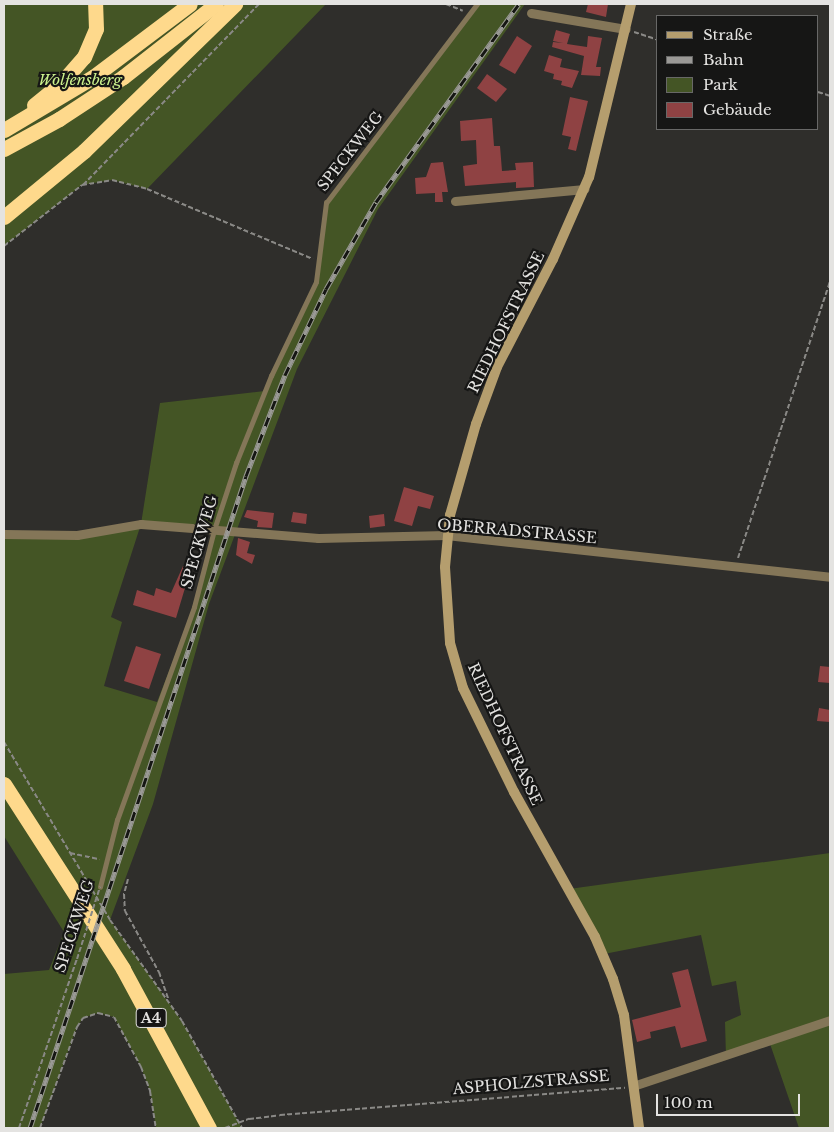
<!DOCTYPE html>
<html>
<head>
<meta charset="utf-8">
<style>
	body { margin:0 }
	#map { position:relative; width:834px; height:1132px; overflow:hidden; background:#2f2e2b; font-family:"Libre Baskerville",serif }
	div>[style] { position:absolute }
	.green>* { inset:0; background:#445525 }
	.building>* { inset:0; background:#8f4243 }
	.path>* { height:2px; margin-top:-1px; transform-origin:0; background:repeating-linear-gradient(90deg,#8a8986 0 5px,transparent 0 7.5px) }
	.lane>* { height:4.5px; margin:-2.25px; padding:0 2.25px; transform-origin:2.25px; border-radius:2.25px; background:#847658 }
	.street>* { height:9px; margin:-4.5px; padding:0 4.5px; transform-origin:4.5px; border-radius:4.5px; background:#847658 }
	.secondary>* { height:10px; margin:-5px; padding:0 5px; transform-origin:5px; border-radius:5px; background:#b59e6e }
	.highway>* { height:15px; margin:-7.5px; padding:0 7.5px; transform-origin:7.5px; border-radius:7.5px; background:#fed98c }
	.rail>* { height:5px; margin-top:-2.5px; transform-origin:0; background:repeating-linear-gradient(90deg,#161615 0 9px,#9a9996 0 18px); box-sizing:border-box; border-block:1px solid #9a9996 }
	.path-bridge>* { height:2px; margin-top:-1px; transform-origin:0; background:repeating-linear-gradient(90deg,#8a8986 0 5px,transparent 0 7.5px) }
	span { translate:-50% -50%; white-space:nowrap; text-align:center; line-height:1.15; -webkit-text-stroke:4.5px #161615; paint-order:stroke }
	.shield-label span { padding:1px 4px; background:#161615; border:1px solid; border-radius:4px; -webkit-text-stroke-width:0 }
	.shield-label { font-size:14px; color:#e4e3e1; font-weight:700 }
	.park-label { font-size:15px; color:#cbf18d; font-style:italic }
	.street-label { font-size:15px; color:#e4e3e1 }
	.frame { position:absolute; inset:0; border:5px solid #e4e3e1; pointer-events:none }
	.legend { position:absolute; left:656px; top:15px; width:162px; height:115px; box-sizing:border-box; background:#161615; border:1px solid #686867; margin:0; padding:6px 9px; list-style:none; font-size:15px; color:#e4e3e1 }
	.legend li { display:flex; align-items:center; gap:10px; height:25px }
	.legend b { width:25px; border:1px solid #686867 }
	.scale { position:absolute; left:656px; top:1094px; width:144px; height:22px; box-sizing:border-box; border:2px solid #e4e3e1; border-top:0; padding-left:6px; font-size:15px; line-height:18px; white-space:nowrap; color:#e4e3e1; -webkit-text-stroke:4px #161615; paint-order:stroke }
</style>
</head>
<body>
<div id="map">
	<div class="green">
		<i style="clip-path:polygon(4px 4px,326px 4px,147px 189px,112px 180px,82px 185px,4px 246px)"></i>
		<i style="clip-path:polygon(evenodd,477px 4px,525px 4px,378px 209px,297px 369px,209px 604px,153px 804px,110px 920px,182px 1021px,242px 1128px,156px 1128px,150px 1091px,141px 1067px,114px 1017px,98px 1013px,83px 1018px,77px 1027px,40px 1128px,4px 1128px,4px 974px,49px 970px,64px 932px,4px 836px,4px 534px,67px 535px,141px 524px,160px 403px,265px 391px,316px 282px,326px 203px,477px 4px,141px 524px,214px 530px,194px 607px,157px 702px,104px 686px,122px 622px,111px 617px,141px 524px)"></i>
		<i style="clip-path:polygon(830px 853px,830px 1128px,799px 1128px,769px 1041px,726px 1057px,725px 1022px,741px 1015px,736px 981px,712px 986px,701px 935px,604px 954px,569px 889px)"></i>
	</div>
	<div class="building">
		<i style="clip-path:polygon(588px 4px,608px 4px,606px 17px,586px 12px)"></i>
		<i style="clip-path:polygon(556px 30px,570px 34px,567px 44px,587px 47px,588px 36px,602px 38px,596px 67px,601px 67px,600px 76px,581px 75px,584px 56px,552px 47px,553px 42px,563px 43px,553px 41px)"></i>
		<i style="clip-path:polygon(517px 36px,532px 46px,515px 74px,499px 65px)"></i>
		<i style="clip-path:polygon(549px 55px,562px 59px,560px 67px,579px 71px,572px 88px,561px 85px,562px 81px,553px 79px,554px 74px,544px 71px)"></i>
		<i style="clip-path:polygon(487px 74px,507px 89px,496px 102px,477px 88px)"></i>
		<i style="clip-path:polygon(570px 97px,588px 101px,576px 151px,568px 149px,571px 137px,562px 135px)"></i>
		<i style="clip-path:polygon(492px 118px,494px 146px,500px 146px,502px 171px,516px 170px,515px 163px,533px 162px,534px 187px,516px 188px,516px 182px,465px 186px,463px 166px,477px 164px,476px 140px,461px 141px,460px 121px)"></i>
		<i style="clip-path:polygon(443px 162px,448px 192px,442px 192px,443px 202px,435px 202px,435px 193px,416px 194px,415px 178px,426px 177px,431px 163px)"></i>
		<i style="clip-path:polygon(404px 487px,434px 496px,430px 509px,418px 506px,412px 526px,394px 521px)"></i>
		<i style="clip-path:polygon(247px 510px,274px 513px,272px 528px,257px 527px,258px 521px,244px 517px)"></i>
		<i style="clip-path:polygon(293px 512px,307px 514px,306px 524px,291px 522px)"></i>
		<i style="clip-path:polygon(384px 514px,385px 526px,370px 528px,369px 516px)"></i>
		<i style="clip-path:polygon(238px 538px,250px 542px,247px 553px,255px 555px,252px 564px,236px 555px)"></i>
		<i style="clip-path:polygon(183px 566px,191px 568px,176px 618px,133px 605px,137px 590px,154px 596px,156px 588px,171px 593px)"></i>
		<i style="clip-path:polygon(136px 646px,161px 654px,149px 689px,124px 681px)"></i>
		<i style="clip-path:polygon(820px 666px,830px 667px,830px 683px,818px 682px)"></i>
		<i style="clip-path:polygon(819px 708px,830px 710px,830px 722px,817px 721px)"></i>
		<i style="clip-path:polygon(688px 969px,707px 1041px,681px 1048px,675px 1026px,650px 1032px,651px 1038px,637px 1042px,632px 1020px,681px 1007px,672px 973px)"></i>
	</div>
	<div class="path">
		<i style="left:446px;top:4px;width:18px;rotate:22deg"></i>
		<i style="left:634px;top:32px;width:25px;rotate:18deg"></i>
		<i style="left:818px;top:92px;width:13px;rotate:18deg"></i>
		<i style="left:83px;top:185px;width:252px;rotate:-45.8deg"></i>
		<i style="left:4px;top:246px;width:99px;rotate:-38deg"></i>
		<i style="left:82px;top:185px;width:30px;rotate:-9deg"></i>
		<i style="left:112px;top:180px;width:36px;rotate:14deg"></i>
		<i style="left:147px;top:189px;width:180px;rotate:22.9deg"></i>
		<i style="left:738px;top:558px;width:291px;rotate:-71.6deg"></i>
		<i style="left:4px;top:742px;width:207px;rotate:59.2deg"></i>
		<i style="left:110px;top:920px;width:124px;rotate:54.5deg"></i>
		<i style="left:182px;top:1021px;width:123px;rotate:60.7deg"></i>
		<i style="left:70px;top:853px;width:30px;rotate:12deg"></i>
		<i style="left:128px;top:879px;width:16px;rotate:105deg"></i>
		<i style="left:124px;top:894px;width:17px;rotate:87deg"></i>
		<i style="left:125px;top:911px;width:70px;rotate:60.9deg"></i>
		<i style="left:159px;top:972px;width:28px;rotate:71deg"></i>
		<i style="left:19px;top:1128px;width:179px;rotate:-71.1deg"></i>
		<i style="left:40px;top:1128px;width:108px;rotate:-69.9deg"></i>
		<i style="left:77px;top:1027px;width:11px;rotate:-56deg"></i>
		<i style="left:83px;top:1018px;width:16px;rotate:-18deg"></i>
		<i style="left:98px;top:1013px;width:16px;rotate:14deg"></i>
		<i style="left:114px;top:1017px;width:57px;rotate:61.6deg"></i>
		<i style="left:141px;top:1067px;width:26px;rotate:69deg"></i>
		<i style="left:150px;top:1091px;width:37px;rotate:81deg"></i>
		<i style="left:225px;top:1128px;width:26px;rotate:-21deg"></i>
		<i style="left:249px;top:1119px;width:31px;rotate:-7deg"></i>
		<i style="left:280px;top:1115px;width:346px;rotate:-4.5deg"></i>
	</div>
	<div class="lane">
		<i style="left:100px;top:887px;width:69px;rotate:-75.8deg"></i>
		<i style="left:117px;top:820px;width:226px;rotate:-70.1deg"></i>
		<i style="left:194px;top:607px;width:80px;rotate:-75.4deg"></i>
		<i style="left:214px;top:530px;width:71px;rotate:-71.8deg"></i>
		<i style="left:236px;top:463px;width:94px;rotate:-68.1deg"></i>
		<i style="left:271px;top:376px;width:104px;rotate:-64.4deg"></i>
		<i style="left:316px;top:282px;width:80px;rotate:-82.8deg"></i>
		<i style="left:326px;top:203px;width:250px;rotate:-52.8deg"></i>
	</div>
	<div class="street">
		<i style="left:531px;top:13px;width:96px;rotate:9.6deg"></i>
		<i style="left:455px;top:201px;width:130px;rotate:-5.3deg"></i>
		<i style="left:4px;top:534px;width:73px;rotate:0.8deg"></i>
		<i style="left:77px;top:535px;width:65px;rotate:-9.8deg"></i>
		<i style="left:141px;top:524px;width:178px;rotate:4.5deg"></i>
		<i style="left:318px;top:538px;width:128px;rotate:-1.3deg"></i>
		<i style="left:446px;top:535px;width:386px;rotate:6.2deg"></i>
		<i style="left:633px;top:1086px;width:208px;rotate:-18.5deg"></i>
	</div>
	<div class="secondary">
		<i style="left:631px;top:4px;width:178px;rotate:103.6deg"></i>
		<i style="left:589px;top:177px;width:90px;rotate:113.7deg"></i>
		<i style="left:553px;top:259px;width:122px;rotate:117.4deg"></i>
		<i style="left:497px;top:367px;width:61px;rotate:110.2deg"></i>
		<i style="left:476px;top:424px;width:95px;rotate:105.9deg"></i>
		<i style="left:450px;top:515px;width:52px;rotate:95.5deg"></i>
		<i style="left:445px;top:567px;width:76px;rotate:86.2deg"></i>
		<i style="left:450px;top:643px;width:47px;rotate:73.9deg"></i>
		<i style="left:463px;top:688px;width:116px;rotate:63.9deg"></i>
		<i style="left:514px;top:792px;width:166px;rotate:60.8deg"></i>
		<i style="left:595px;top:937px;width:46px;rotate:66.8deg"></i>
		<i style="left:613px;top:979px;width:38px;rotate:73deg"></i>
		<i style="left:624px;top:1015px;width:114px;rotate:82.4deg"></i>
	</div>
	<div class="highway">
		<i style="left:34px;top:105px;width:36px;rotate:-39deg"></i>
		<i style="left:62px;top:82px;width:33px;rotate:-49deg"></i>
		<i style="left:84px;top:57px;width:30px;rotate:-67deg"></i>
		<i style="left:96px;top:29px;width:25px;rotate:-92deg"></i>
		<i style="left:4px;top:130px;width:104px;rotate:-30.8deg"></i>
		<i style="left:93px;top:77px;width:121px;rotate:-37deg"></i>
		<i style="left:4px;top:149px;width:63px;rotate:-28.6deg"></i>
		<i style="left:59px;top:119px;width:77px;rotate:-33.3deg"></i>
		<i style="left:123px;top:77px;width:118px;rotate:-38.1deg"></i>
		<i style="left:4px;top:217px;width:104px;rotate:-39.5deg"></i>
		<i style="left:84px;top:151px;width:211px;rotate:-44.2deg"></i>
		<i style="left:4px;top:784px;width:220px;rotate:57.2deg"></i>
		<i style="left:123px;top:969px;width:181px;rotate:61.6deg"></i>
	</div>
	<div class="rail">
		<i style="left:30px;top:1128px;width:687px;rotate:-71.67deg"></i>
		<i style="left:246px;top:476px;width:108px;rotate:-68.9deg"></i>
		<i style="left:285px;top:375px;width:95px;rotate:-64.5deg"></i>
		<i style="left:326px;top:289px;width:100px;rotate:-60.1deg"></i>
		<i style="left:376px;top:202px;width:244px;rotate:-54.2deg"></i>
	</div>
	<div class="path-bridge">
		<i style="left:77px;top:959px;width:76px;rotate:-72.3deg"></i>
	</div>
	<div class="shield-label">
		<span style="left:151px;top:1018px">A4</span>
	</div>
	<div class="park-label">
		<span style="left:80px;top:80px">Wolfensberg</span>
	</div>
	<div class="street-label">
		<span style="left:350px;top:151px;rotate:-52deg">SPECKWEG</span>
		<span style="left:506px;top:322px;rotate:-64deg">RIEDHOFSTRASSE</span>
		<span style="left:517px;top:531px;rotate:5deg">OBERRADSTRASSE</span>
		<span style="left:199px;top:542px;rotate:-74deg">SPECKWEG</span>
		<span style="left:505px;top:734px;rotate:65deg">RIEDHOFSTRASSE</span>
		<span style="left:74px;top:926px;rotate:-72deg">SPECKWEG</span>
		<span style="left:531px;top:1082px;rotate:-5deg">ASPHOLZSTRASSE</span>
	</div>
	<div class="frame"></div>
	<ul class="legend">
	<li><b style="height:6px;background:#b59e6e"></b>Straße</li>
	<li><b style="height:6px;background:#9a9996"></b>Bahn</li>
	<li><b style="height:14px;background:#445525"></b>Park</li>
	<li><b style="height:14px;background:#8f4243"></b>Gebäude</li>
	</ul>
	<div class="scale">100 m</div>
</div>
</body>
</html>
